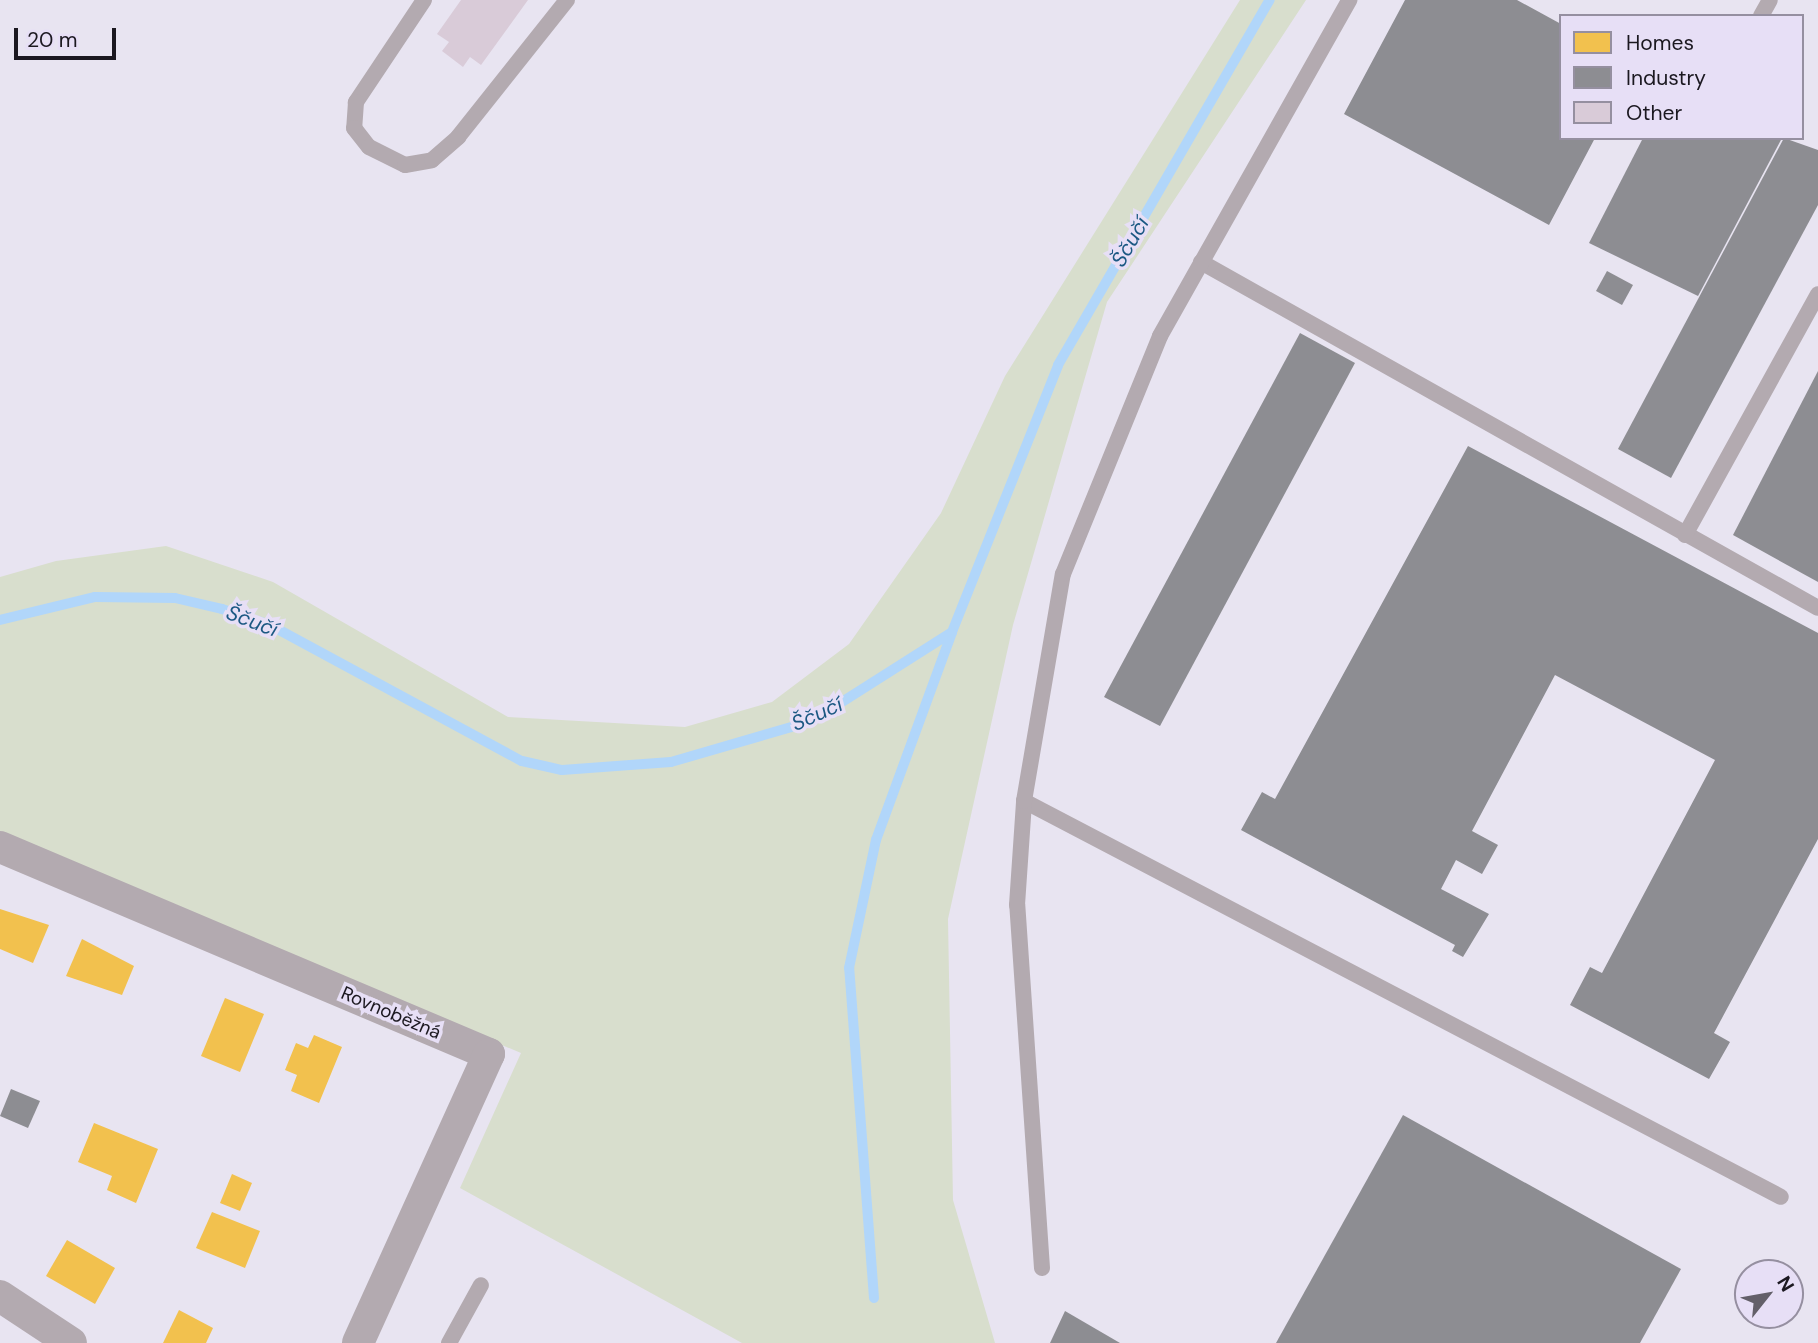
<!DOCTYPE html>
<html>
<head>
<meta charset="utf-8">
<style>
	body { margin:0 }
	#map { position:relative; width:1818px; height:1343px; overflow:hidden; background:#e8e4f1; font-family:"DM Sans",sans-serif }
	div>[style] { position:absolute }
	.green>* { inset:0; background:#d8decd }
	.homes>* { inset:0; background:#f2c14e }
	.industry>* { inset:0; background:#8d8d92 }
	.stream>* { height:10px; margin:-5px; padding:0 5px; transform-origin:5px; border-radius:5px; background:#b1d6fa }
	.building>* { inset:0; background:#d9cbd8 }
	.lane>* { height:16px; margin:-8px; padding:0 8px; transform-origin:8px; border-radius:8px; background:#b3aab0 }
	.street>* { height:32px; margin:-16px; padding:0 16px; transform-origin:16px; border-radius:16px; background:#b3aab0 }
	span { translate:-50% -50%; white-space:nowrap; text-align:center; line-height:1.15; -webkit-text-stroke:7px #e7dff6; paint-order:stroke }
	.street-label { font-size:19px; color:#1b1820 }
	.water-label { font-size:21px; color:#1b5883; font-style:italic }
	.legend { position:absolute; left:1559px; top:14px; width:245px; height:126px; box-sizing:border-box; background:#e7dff6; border:2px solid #958fa0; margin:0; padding:9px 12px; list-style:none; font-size:21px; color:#1b1820 }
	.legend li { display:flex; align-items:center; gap:14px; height:35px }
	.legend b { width:35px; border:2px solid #958fa0 }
	.north { position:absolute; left:1734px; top:1259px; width:70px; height:70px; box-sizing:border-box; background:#e7dff6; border:2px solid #958fa0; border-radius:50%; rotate:59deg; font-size:19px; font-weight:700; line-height:28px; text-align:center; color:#1b1820 }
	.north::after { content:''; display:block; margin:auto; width:24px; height:32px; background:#635f69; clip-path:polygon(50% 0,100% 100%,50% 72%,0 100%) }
	.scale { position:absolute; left:14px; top:28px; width:102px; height:32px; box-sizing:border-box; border:4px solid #1b1820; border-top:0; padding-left:9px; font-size:21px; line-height:24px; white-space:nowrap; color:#1b1820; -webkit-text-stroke:5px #e7dff6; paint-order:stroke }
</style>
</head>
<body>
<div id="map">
	<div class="green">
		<i style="clip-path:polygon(1240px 0,1306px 0,1107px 302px,1013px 625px,948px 919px,953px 1200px,995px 1343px,742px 1343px,460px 1188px,521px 1053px,0 836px,0 577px,56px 561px,166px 546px,273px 582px,508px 717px,685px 727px,772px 702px,849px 644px,941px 513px,1005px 376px)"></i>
	</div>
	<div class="homes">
		<i style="clip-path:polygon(0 909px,49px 925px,33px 963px,0 949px)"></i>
		<i style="clip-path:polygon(82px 939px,134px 966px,122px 995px,66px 976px)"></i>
		<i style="clip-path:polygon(225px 998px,264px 1014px,240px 1072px,201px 1056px)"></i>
		<i style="clip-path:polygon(314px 1035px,342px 1047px,319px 1103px,291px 1091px,297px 1075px,285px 1070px,296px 1043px,308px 1048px)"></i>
		<i style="clip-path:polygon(94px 1123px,158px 1149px,136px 1203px,107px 1190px,112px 1176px,78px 1162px)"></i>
		<i style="clip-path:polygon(232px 1174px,252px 1183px,240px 1211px,220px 1203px)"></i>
		<i style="clip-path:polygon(212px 1212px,260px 1231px,245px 1268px,196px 1248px)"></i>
		<i style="clip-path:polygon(67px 1240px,115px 1268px,95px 1304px,46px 1276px)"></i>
		<i style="clip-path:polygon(179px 1310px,213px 1328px,206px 1343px,163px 1343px)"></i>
	</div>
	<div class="industry">
		<i style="clip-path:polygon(1405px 0,1517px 0,1561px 24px,1561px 138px,1595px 138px,1549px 225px,1344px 114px)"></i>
		<i style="clip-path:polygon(1643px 138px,1782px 138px,1698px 296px,1589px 243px)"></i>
		<i style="clip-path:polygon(1784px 138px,1818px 150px,1818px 205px,1671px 478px,1618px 449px)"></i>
		<i style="clip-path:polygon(1607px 271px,1633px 285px,1622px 305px,1596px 291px)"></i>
		<i style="clip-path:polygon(1300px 333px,1355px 363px,1160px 726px,1104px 697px)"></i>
		<i style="clip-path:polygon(1818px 371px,1818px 582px,1733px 535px)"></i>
		<i style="clip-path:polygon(1468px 446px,1818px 633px,1818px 839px,1714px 1033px,1730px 1042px,1709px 1079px,1570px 1005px,1590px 967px,1602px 973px,1715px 760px,1555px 675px,1472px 831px,1498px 845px,1482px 874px,1456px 860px,1441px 889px,1489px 914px,1463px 957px,1452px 951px,1455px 945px,1241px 830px,1262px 792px,1275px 799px)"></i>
		<i style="clip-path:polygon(11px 1089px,40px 1101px,28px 1128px,0 1116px)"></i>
		<i style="clip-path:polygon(1403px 1115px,1681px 1269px,1640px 1343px,1276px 1343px)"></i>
		<i style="clip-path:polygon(1065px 1311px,1120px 1343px,1050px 1343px)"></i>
	</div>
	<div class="stream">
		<i style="left:0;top:620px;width:98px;rotate:-13.6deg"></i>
		<i style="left:95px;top:597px;width:80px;rotate:0.7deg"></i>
		<i style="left:175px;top:598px;width:48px;rotate:13.2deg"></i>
		<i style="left:222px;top:609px;width:51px;rotate:18.4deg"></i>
		<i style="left:270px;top:625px;width:286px;rotate:28.4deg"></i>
		<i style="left:522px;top:761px;width:41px;rotate:12.7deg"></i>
		<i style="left:562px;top:770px;width:109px;rotate:-4.2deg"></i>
		<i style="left:671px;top:762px;width:147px;rotate:-16.2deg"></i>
		<i style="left:812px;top:721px;width:166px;rotate:-32.4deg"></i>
		<i style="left:952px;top:632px;width:287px;rotate:-68.3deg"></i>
		<i style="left:1058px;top:365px;width:422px;rotate:-59.9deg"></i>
		<i style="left:874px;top:1298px;width:331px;rotate:-94.3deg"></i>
		<i style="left:849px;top:968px;width:131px;rotate:-78.1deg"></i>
		<i style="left:876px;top:840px;width:221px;rotate:-69.9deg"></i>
	</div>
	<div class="building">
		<i style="clip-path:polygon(461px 0,528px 0,481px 65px,470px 57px,463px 67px,442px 51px,449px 42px,437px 34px)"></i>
	</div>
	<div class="lane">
		<i style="left:424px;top:0;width:123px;rotate:123.7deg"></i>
		<i style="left:356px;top:102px;width:26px;rotate:94deg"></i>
		<i style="left:354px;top:128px;width:24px;rotate:52deg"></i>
		<i style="left:369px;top:147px;width:40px;rotate:26.6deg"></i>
		<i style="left:405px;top:165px;width:27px;rotate:-10deg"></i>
		<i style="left:432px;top:160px;width:35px;rotate:-41deg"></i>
		<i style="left:458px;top:137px;width:175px;rotate:-51.5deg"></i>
		<i style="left:1761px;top:16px;width:18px;rotate:-61deg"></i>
		<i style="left:1201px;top:262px;width:707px;rotate:29.28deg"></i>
		<i style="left:1685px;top:535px;width:275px;rotate:-61.1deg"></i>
		<i style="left:1024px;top:801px;width:854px;rotate:27.61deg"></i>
		<i style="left:1042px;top:1268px;width:364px;rotate:-93.9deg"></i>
		<i style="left:1017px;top:905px;width:104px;rotate:-86.1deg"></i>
		<i style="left:1024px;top:801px;width:230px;rotate:-80.3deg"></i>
		<i style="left:1063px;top:574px;width:257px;rotate:-67.8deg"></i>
		<i style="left:1160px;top:336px;width:386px;rotate:-60.6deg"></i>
		<i style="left:449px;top:1343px;width:66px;rotate:-61.1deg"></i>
	</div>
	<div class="street">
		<i style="left:0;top:847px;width:531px;rotate:22.94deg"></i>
		<i style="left:489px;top:1054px;width:317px;rotate:114.4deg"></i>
		<i style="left:0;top:1296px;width:85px;rotate:33.5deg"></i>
	</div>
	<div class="street-label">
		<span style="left:391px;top:1013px;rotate:23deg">Rovnoběžná</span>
	</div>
	<div class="water-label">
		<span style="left:1130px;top:242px;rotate:-60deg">Ščučí</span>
		<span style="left:252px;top:621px;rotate:21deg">Ščučí</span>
		<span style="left:817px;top:714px;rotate:-24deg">Ščučí</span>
	</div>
	<ul class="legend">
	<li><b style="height:19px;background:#f2c14e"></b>Homes</li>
	<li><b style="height:19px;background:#8d8d92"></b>Industry</li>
	<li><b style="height:19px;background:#d9cbd8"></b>Other</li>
	</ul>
	<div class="north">N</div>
	<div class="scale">20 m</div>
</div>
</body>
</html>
